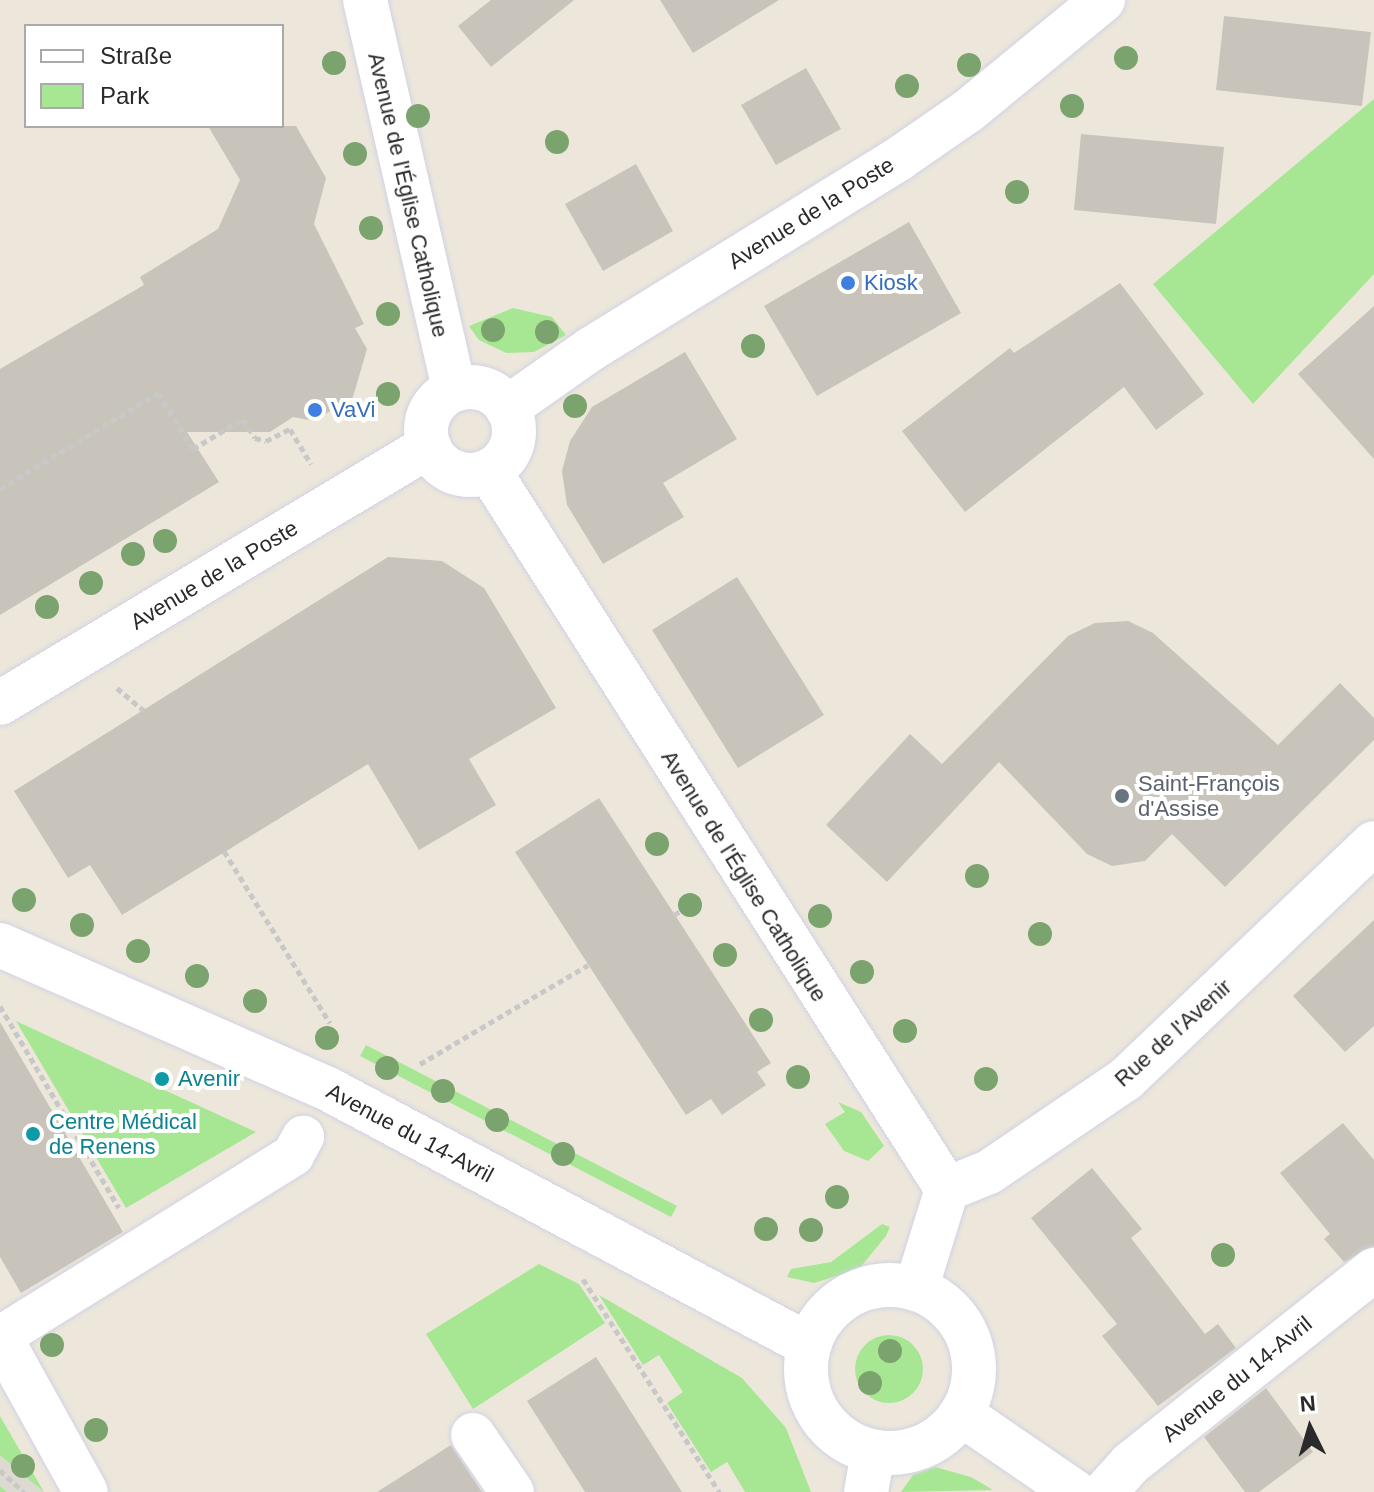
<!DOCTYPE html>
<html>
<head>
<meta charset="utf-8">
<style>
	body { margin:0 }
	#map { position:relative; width:1374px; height:1492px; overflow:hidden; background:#ede7db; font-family:Helvetica,sans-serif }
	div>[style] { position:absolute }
	.green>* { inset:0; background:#a7e794 }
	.round { border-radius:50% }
	.plaza>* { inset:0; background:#dddad2 }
	.building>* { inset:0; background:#c8c4bb }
	.path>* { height:5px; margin-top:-2.5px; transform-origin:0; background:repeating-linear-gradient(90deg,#c8c8c8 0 6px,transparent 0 10px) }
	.roads { filter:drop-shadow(0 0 2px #d0d2e4) drop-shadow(0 0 2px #d0d2e4) }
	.pedestrian>* { height:42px; margin:-21px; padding:0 21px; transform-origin:21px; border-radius:21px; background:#fff }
	.minor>* { height:44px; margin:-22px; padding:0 22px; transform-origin:22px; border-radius:22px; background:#fff }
	.minor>.ring { margin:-22px; padding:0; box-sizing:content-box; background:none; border:44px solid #fff; border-radius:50% }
	.secondary>* { height:44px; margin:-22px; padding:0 22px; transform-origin:22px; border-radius:22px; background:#fff }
	.secondary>.ring { margin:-22px; padding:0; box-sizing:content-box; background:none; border:44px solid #fff; border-radius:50% }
	.trees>* { width:24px; height:24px; margin:-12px; border-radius:50%; background:#7ba36e }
	.dots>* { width:22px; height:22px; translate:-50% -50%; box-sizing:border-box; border:4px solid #fff; border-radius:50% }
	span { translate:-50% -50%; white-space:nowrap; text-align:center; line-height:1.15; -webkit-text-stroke:8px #fff; paint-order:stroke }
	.street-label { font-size:22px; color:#2a2a2a }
	.shop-label { font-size:22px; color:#366cbe }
	.left { translate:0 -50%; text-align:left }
	.worship-label { font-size:22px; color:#5b616d }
	.culture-label { font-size:22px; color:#0d838f }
	.legend { position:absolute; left:24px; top:24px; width:260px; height:104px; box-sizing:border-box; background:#fff; border:2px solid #aaa; margin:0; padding:10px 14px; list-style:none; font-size:24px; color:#2a2a2a }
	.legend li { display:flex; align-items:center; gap:16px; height:40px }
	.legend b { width:40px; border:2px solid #aaa }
	.north { position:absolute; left:1270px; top:1388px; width:80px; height:80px; -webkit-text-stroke:6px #fff; paint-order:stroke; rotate:355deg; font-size:22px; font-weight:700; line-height:32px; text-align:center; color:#2a2a2a }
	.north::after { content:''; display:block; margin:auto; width:28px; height:36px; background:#2a2a2a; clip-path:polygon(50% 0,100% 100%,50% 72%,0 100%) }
</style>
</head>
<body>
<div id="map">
	<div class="green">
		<i style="clip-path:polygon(1374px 99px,1374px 274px,1253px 404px,1153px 284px)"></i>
		<i style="clip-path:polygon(513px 308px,552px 317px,566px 335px,534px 352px,506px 353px,479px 340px,469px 326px)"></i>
		<i style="clip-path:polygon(16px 1021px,134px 1076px,256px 1132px,126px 1208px)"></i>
		<i style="clip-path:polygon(366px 1045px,677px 1206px,671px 1217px,360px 1056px)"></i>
		<i style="clip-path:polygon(838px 1102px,861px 1112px,884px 1146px,868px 1161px,844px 1151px,825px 1124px,845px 1112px)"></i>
		<i style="clip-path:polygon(882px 1224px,890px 1227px,886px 1236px,859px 1269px,814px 1283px,787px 1277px,791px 1269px,831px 1262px)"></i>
		<i style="clip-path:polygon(539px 1264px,579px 1284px,605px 1323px,473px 1409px,426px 1334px)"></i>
		<i style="clip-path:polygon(599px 1295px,742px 1378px,786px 1428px,811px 1492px,745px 1492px,727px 1462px,711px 1472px,667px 1403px,683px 1392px,659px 1355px,643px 1365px)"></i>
		<i class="round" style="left:855px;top:1335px;width:68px;height:68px"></i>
		<i style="clip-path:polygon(0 1416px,44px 1492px,0 1492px)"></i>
		<i style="clip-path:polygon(935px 1467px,971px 1477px,993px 1490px,901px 1492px,913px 1475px)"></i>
	</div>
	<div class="plaza">
		<i style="clip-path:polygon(0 1455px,44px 1492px,7px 1492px,0 1486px)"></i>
	</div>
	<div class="building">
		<i style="clip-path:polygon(491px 0,574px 0,491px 67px,458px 26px)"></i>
		<i style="clip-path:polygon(660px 0,779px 0,693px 53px)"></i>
		<i style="clip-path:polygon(1224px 16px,1371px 32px,1362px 106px,1216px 90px)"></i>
		<i style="clip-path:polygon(806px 68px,841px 129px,776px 165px,741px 105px)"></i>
		<i style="clip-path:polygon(208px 126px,296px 126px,326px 178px,314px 224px,364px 324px,355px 328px,367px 349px,353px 397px,314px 421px,293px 417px,270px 432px,187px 432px,219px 482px,0 615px,0 369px,144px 285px,140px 277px,218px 229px,240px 180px)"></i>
		<i style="clip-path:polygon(1081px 134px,1224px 147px,1216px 224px,1074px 210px)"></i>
		<i style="clip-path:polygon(636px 164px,673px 231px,603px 271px,565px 204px)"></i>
		<i style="clip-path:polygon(909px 222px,961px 313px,817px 396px,764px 306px)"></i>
		<i style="clip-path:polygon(1120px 283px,1204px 394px,1156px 430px,1124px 387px,965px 512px,902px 431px,1010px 348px,1014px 353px)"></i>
		<i style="clip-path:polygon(1374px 306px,1374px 459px,1298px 374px)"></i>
		<i style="clip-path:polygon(685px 352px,737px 439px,663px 483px,684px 517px,603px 564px,567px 505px,562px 471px,570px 441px,592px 407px)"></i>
		<i style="clip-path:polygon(388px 557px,442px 561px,484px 588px,556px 708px,469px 759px,496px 805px,419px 850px,368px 764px,122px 915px,90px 865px,68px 878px,14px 791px)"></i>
		<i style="clip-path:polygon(737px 577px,824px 715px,738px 768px,652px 630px)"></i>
		<i style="clip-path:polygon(1128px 621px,1153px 633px,1278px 745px,1340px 683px,1374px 718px,1374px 740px,1225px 887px,1172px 834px,1145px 861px,1112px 866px,1087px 854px,999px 762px,887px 882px,826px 825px,910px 734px,942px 764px,1068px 636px,1095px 623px)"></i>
		<i style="clip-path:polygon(599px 798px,771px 1063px,757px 1072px,766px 1085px,722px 1115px,711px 1099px,686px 1115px,515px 852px)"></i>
		<i style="clip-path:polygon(1374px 920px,1374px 1026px,1345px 1052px,1293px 996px)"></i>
		<i style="clip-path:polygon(0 1022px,123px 1232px,21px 1293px,0 1257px)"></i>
		<i style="clip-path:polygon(1343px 1123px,1374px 1160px,1374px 1246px,1344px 1262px,1324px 1239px,1330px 1234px,1280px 1173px)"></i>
		<i style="clip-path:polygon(1092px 1168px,1142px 1229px,1131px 1238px,1205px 1334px,1218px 1324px,1236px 1348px,1158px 1406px,1102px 1336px,1117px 1324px,1031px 1218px)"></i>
		<i style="clip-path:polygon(596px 1357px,682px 1492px,585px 1492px,527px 1401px)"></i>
		<i style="clip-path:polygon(1266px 1388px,1313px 1452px,1259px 1492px,1245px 1492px,1204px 1437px)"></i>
		<i style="clip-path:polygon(451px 1445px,482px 1492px,377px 1492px)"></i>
	</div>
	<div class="path">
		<i style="left:0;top:489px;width:185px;rotate:-31.3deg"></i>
		<i style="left:158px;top:393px;width:66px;rotate:58deg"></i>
		<i style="left:193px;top:449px;width:58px;rotate:-31deg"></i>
		<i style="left:243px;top:419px;width:22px;rotate:58deg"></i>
		<i style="left:255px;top:438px;width:11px;rotate:15deg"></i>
		<i style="left:266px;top:441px;width:27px;rotate:-27deg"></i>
		<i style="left:290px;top:429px;width:41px;rotate:59deg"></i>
		<i style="left:117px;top:688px;width:35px;rotate:40deg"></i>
		<i style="left:224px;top:851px;width:202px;rotate:58.4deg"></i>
		<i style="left:674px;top:915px;width:13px;rotate:-32deg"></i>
		<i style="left:0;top:1006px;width:234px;rotate:59.5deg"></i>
		<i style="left:420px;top:1064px;width:195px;rotate:-30.5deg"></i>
		<i style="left:583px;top:1279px;width:253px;rotate:57.4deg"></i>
		<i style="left:0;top:1470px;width:33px;rotate:43deg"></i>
	</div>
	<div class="roads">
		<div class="pedestrian">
			<i style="left:0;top:1337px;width:345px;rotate:-31.8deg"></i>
			<i style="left:293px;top:1155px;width:21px;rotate:-61deg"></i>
		</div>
		<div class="minor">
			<i style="left:365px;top:0;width:400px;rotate:77.1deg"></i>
			<i class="ring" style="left:426px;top:387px;width:44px;height:44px"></i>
			<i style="left:507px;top:408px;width:103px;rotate:-35.1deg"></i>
			<i style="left:591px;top:349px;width:363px;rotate:-31.7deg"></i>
			<i style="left:900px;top:158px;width:83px;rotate:-34.7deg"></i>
			<i style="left:968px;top:111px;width:175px;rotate:-39.4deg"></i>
			<i style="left:489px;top:471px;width:852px;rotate:57.47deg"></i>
			<i style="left:947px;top:1189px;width:105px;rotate:107.2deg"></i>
			<i style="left:0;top:703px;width:500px;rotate:-30.92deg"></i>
			<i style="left:947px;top:1189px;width:45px;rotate:-22deg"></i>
			<i style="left:989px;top:1172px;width:166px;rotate:-34.2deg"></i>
			<i style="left:1126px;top:1079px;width:342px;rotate:-43.6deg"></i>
			<i style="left:0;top:1337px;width:177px;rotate:61deg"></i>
			<i style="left:473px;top:1435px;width:69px;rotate:55.6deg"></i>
			<i style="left:866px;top:1492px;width:41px;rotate:-80.1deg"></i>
			<i style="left:1105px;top:1492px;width:38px;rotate:-48deg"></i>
			<i style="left:1130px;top:1464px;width:312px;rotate:-38.5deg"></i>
		</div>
		<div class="secondary">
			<i style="left:0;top:945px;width:358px;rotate:23.7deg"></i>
			<i style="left:328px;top:1089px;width:545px;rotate:28.02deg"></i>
			<i class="ring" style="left:806px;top:1285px;width:124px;height:124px"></i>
			<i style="left:961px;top:1414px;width:138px;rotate:34.4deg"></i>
		</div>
	</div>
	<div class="trees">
		<i style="left:1126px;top:58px"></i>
		<i style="left:334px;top:63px"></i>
		<i style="left:969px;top:65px"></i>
		<i style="left:907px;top:86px"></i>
		<i style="left:1072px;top:106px"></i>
		<i style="left:418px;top:116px"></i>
		<i style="left:557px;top:142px"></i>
		<i style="left:355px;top:154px"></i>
		<i style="left:1017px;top:192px"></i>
		<i style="left:371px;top:228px"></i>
		<i style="left:388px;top:314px"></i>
		<i style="left:493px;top:330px"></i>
		<i style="left:547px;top:332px"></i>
		<i style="left:753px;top:346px"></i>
		<i style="left:388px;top:394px"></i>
		<i style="left:575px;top:406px"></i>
		<i style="left:165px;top:541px"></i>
		<i style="left:133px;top:554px"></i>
		<i style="left:91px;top:583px"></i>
		<i style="left:47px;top:607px"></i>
		<i style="left:657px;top:844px"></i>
		<i style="left:977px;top:876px"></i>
		<i style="left:24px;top:900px"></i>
		<i style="left:690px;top:905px"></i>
		<i style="left:820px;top:916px"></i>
		<i style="left:82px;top:925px"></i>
		<i style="left:1040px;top:934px"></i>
		<i style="left:138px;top:951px"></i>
		<i style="left:725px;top:955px"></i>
		<i style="left:862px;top:972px"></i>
		<i style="left:197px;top:976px"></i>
		<i style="left:255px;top:1001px"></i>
		<i style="left:761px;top:1020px"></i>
		<i style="left:905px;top:1031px"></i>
		<i style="left:327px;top:1038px"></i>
		<i style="left:387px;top:1068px"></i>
		<i style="left:798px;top:1077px"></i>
		<i style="left:986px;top:1079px"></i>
		<i style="left:443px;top:1091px"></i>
		<i style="left:497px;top:1120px"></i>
		<i style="left:563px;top:1154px"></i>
		<i style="left:837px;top:1197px"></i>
		<i style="left:766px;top:1229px"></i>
		<i style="left:811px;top:1230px"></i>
		<i style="left:1223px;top:1255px"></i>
		<i style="left:52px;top:1345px"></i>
		<i style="left:890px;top:1351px"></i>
		<i style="left:870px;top:1383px"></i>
		<i style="left:96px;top:1430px"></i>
		<i style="left:23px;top:1466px"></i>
	</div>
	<div class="dots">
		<i style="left:848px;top:283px;background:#3f7fe0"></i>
		<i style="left:315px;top:410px;background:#3f7fe0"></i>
		<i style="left:1122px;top:796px;background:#6b7280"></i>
		<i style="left:162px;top:1079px;background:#0f9aa8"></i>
		<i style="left:33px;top:1134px;background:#0f9aa8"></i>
	</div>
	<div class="street-label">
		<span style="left:408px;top:195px;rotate:77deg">Avenue de l'Église Catholique</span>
		<span style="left:811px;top:213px;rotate:-32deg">Avenue de la Poste</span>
		<span style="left:214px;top:575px;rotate:-31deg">Avenue de la Poste</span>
		<span style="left:744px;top:876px;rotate:58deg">Avenue de l'Église Catholique</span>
		<span style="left:1173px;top:1033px;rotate:-42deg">Rue de l'Avenir</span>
		<span style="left:410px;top:1133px;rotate:28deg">Avenue du 14-Avril</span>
		<span style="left:1237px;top:1379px;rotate:-39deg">Avenue du 14-Avril</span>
	</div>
	<div class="shop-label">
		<span class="left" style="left:864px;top:283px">Kiosk</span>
		<span class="left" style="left:331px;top:410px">VaVi</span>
	</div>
	<div class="worship-label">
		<span class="left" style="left:1138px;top:796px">Saint-François<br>d'Assise</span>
	</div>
	<div class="culture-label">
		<span class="left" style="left:178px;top:1079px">Avenir</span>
		<span class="left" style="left:49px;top:1134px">Centre Médical<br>de Renens</span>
	</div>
	<ul class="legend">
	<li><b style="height:10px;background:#fff"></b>Straße</li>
	<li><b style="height:22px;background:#a7e794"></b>Park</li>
	</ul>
	<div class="north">N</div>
</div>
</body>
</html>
